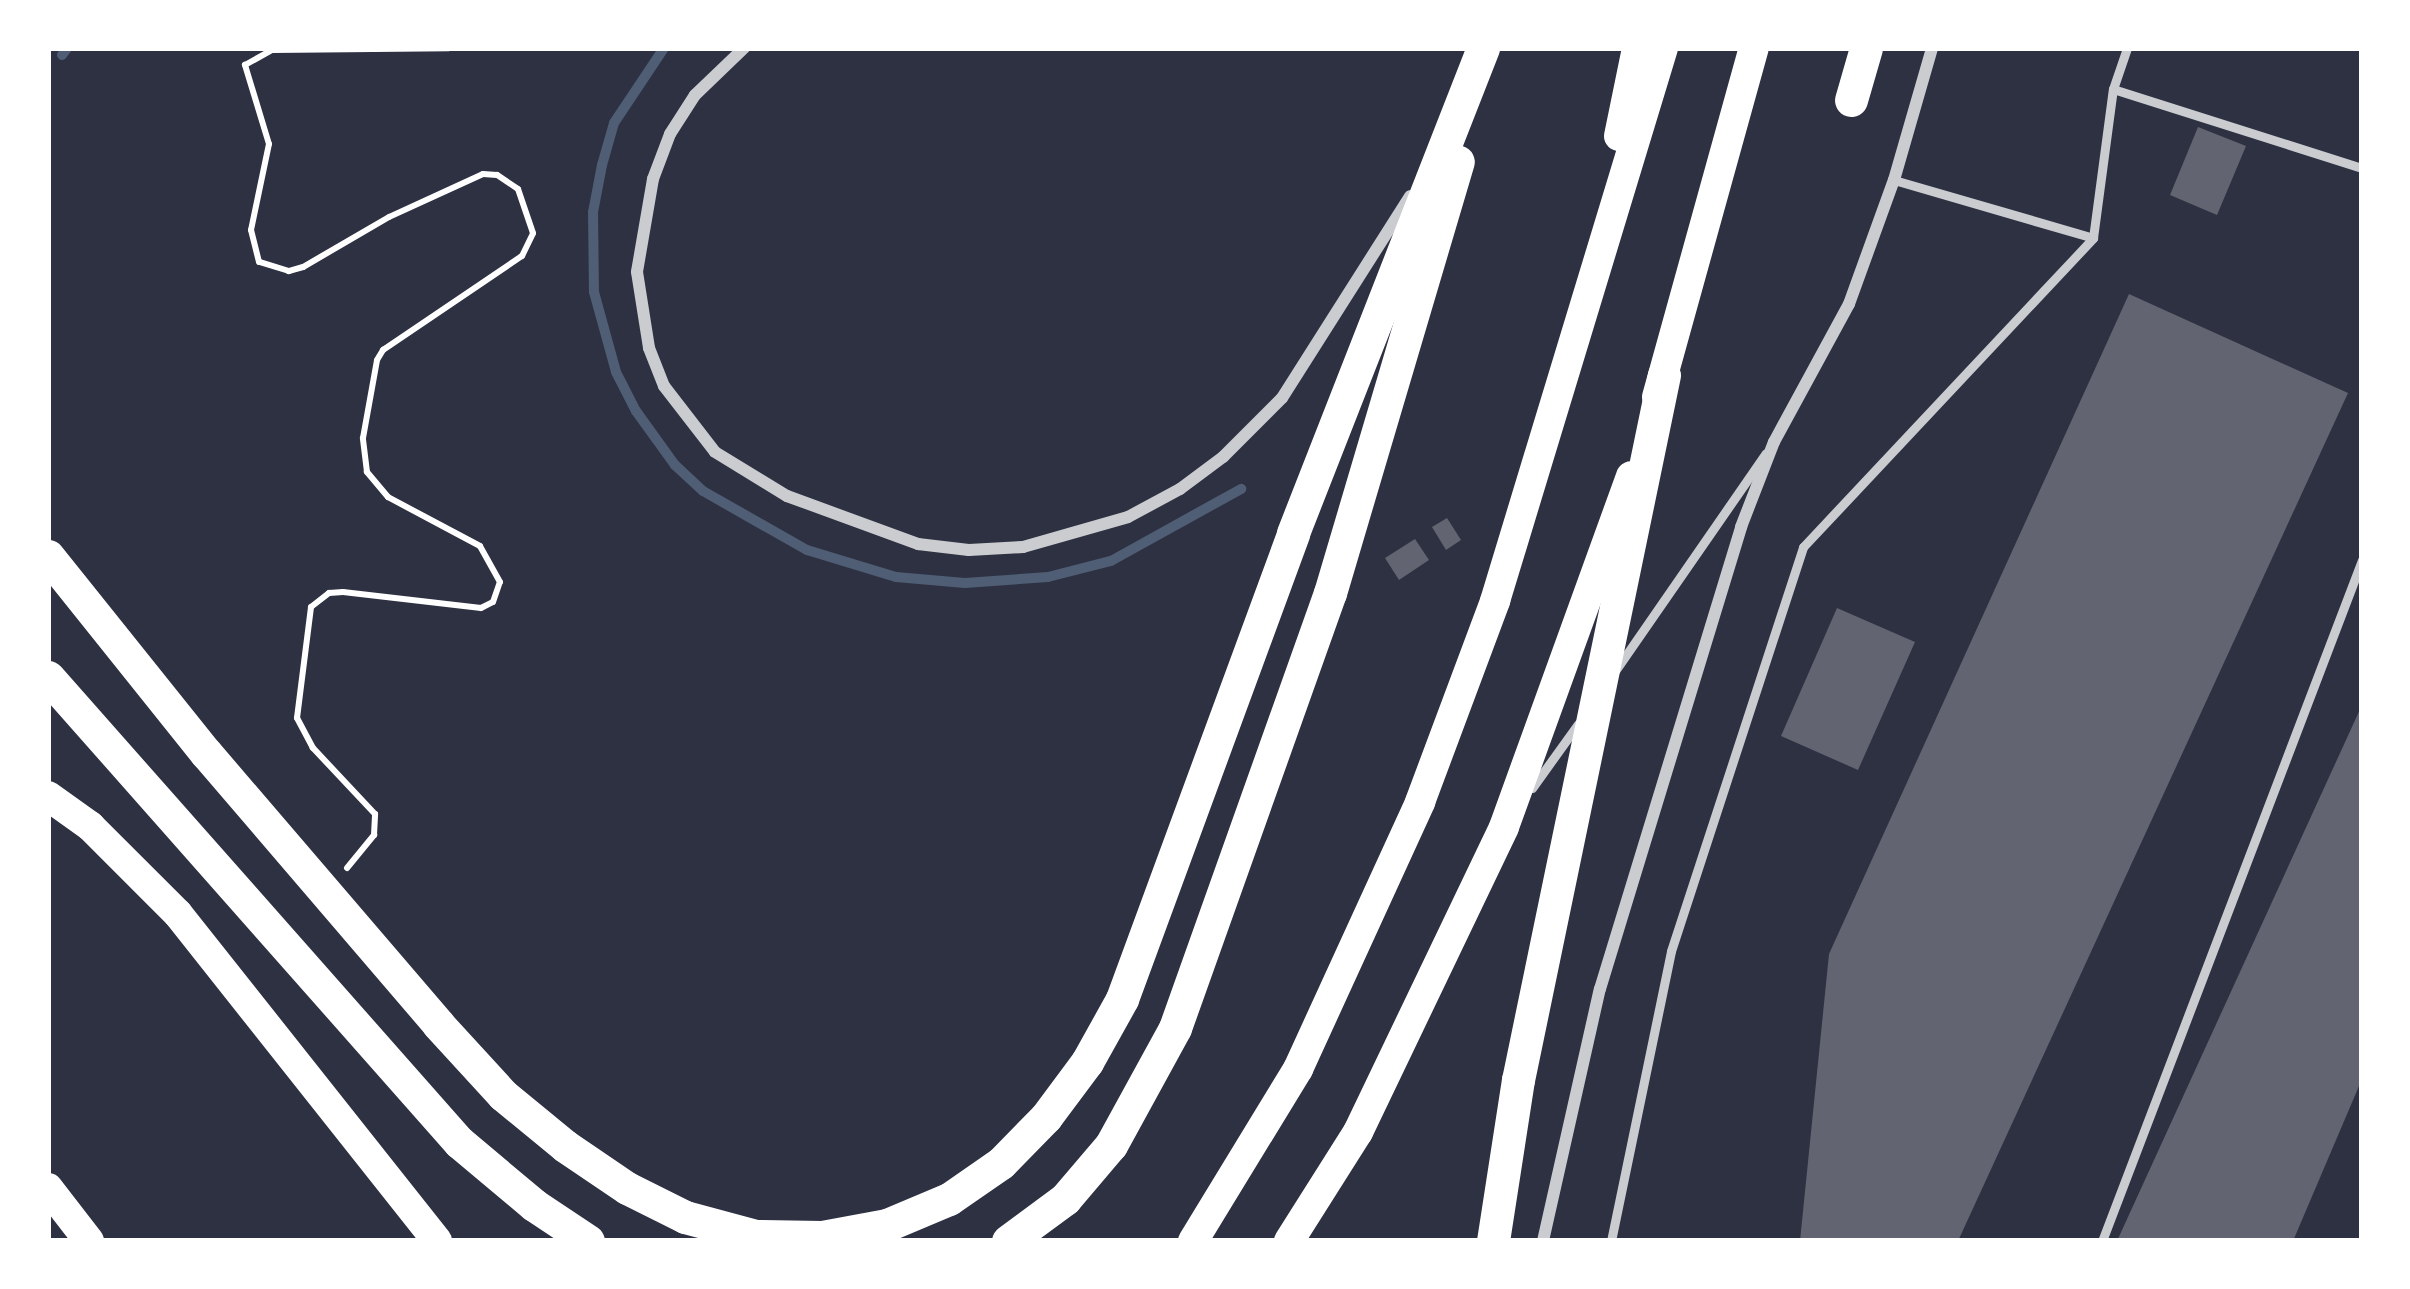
<!DOCTYPE html>
<html>
<head>
<meta charset="utf-8">
<style>
	body { margin:0 }
	#map { position:relative; width:2410px; height:1289px; overflow:hidden; background:#2d3142; font-family:"Alegreya Sans",sans-serif }
	div>[style] { position:absolute }
	.stream>* { height:10px; margin:-5px; padding:0 5px; transform-origin:5px; border-radius:5px; background:#4f5d75 }
	.building>* { inset:0; background:#626471 }
	.path>* { height:6px; margin:-3px; padding:0 3px; transform-origin:3px; border-radius:3px; background:#fff }
	.service>* { height:9px; margin:-4.5px; padding:0 4.5px; transform-origin:4.5px; border-radius:4.5px; background:#caccd0 }
	.minor>* { height:12px; margin:-6px; padding:0 6px; transform-origin:6px; border-radius:6px; background:#caccd0 }
	.primary>* { height:30px; margin:-15px; padding:0 15px; transform-origin:15px; border-radius:15px; background:#fff }
	.trunk>* { height:33px; margin:-16.5px; padding:0 16.5px; transform-origin:16.5px; border-radius:16.5px; background:#fff }
	span { translate:-50% -50%; white-space:nowrap; text-align:center; line-height:1.15; -webkit-text-stroke:12px #fff; paint-order:stroke }
	.frame { position:absolute; inset:0; border:51px solid #fff; pointer-events:none }
</style>
</head>
<body>
<div id="map">
	<div class="stream">
		<i style="left:664px;top:48px;width:90px;rotate:123.7deg"></i>
		<i style="left:614px;top:123px;width:44px;rotate:105.9deg"></i>
		<i style="left:602px;top:165px;width:48px;rotate:100.8deg"></i>
		<i style="left:593px;top:212px;width:80px;rotate:89.3deg"></i>
		<i style="left:594px;top:292px;width:83px;rotate:74.6deg"></i>
		<i style="left:616px;top:372px;width:44px;rotate:62.9deg"></i>
		<i style="left:636px;top:411px;width:67px;rotate:54.2deg"></i>
		<i style="left:675px;top:465px;width:38px;rotate:43deg"></i>
		<i style="left:703px;top:491px;width:120px;rotate:29.6deg"></i>
		<i style="left:807px;top:550px;width:93px;rotate:16.9deg"></i>
		<i style="left:896px;top:577px;width:69px;rotate:5deg"></i>
		<i style="left:965px;top:583px;width:83px;rotate:-4.1deg"></i>
		<i style="left:1048px;top:577px;width:65px;rotate:-14.3deg"></i>
		<i style="left:1111px;top:561px;width:149px;rotate:-29deg"></i>
		<i style="left:62px;top:55px;width:9px;rotate:-54deg"></i>
	</div>
	<div class="building">
		<i style="clip-path:polygon(2198px 127px,2246px 146px,2217px 215px,2170px 195px)"></i>
		<i style="clip-path:polygon(2129px 294px,2348px 393px,1958px 1241px,1800px 1241px,1829px 954px)"></i>
		<i style="clip-path:polygon(1447px 518px,1461px 540px,1446px 550px,1432px 527px)"></i>
		<i style="clip-path:polygon(1415px 539px,1429px 560px,1399px 580px,1385px 558px)"></i>
		<i style="clip-path:polygon(1837px 608px,1915px 642px,1858px 770px,1781px 736px)"></i>
		<i style="clip-path:polygon(2362px 705px,2362px 1079px,2293px 1241px,2117px 1241px)"></i>
	</div>
	<div class="path">
		<i style="left:347px;top:868px;width:43px;rotate:-50.7deg"></i>
		<i style="left:374px;top:835px;width:21px;rotate:-87deg"></i>
		<i style="left:375px;top:814px;width:91px;rotate:-133.2deg"></i>
		<i style="left:313px;top:748px;width:34px;rotate:-118deg"></i>
		<i style="left:297px;top:718px;width:112px;rotate:-82.8deg"></i>
		<i style="left:311px;top:607px;width:23px;rotate:-38deg"></i>
		<i style="left:329px;top:593px;width:14px;rotate:-4deg"></i>
		<i style="left:343px;top:592px;width:139px;rotate:6.6deg"></i>
		<i style="left:481px;top:608px;width:13px;rotate:-27deg"></i>
		<i style="left:493px;top:602px;width:21px;rotate:-71deg"></i>
		<i style="left:500px;top:582px;width:41px;rotate:-119.1deg"></i>
		<i style="left:480px;top:546px;width:104px;rotate:-152deg"></i>
		<i style="left:388px;top:497px;width:33px;rotate:-130deg"></i>
		<i style="left:367px;top:472px;width:34px;rotate:-97deg"></i>
		<i style="left:363px;top:438px;width:79px;rotate:-79.8deg"></i>
		<i style="left:377px;top:360px;width:12px;rotate:-59deg"></i>
		<i style="left:383px;top:350px;width:168px;rotate:-34.1deg"></i>
		<i style="left:522px;top:256px;width:25px;rotate:-64deg"></i>
		<i style="left:533px;top:233px;width:46px;rotate:-108.8deg"></i>
		<i style="left:518px;top:189px;width:25px;rotate:-146deg"></i>
		<i style="left:497px;top:175px;width:14px;rotate:-176deg"></i>
		<i style="left:483px;top:174px;width:103px;rotate:155.4deg"></i>
		<i style="left:389px;top:217px;width:99px;rotate:149.8deg"></i>
		<i style="left:303px;top:267px;width:15px;rotate:164deg"></i>
		<i style="left:289px;top:271px;width:31px;rotate:-163deg"></i>
		<i style="left:259px;top:262px;width:33px;rotate:-104deg"></i>
		<i style="left:251px;top:230px;width:88px;rotate:-78.2deg"></i>
		<i style="left:269px;top:144px;width:83px;rotate:-106.9deg"></i>
		<i style="left:245px;top:65px;width:31px;rotate:-29deg"></i>
		<i style="left:272px;top:50px;width:177px;rotate:-0.6deg"></i>
	</div>
	<div class="service">
		<i style="left:2113px;top:89px;width:261px;rotate:17.6deg"></i>
		<i style="left:1894px;top:180px;width:207px;rotate:16.2deg"></i>
		<i style="left:1615px;top:671px;width:265px;rotate:-55.3deg"></i>
		<i style="left:1532px;top:788px;width:79px;rotate:-54.3deg"></i>
		<i style="left:1611px;top:1241px;width:296px;rotate:-78.3deg"></i>
		<i style="left:1671px;top:951px;width:425px;rotate:-71.9deg"></i>
		<i style="left:1803px;top:547px;width:424px;rotate:-46.8deg"></i>
		<i style="left:2093px;top:238px;width:150px;rotate:-82.4deg"></i>
		<i style="left:2113px;top:89px;width:43px;rotate:-71.1deg"></i>
		<i style="left:2102px;top:1241px;width:729px;rotate:-69.1deg"></i>
	</div>
	<div class="minor">
		<i style="left:744px;top:48px;width:68px;rotate:136.2deg"></i>
		<i style="left:695px;top:95px;width:46px;rotate:122.7deg"></i>
		<i style="left:670px;top:134px;width:48px;rotate:110.7deg"></i>
		<i style="left:653px;top:179px;width:94px;rotate:99.8deg"></i>
		<i style="left:637px;top:272px;width:77px;rotate:81deg"></i>
		<i style="left:649px;top:348px;width:41px;rotate:68.5deg"></i>
		<i style="left:664px;top:386px;width:83px;rotate:52.3deg"></i>
		<i style="left:715px;top:452px;width:84px;rotate:31.4deg"></i>
		<i style="left:787px;top:496px;width:140px;rotate:20.1deg"></i>
		<i style="left:918px;top:544px;width:51px;rotate:6.7deg"></i>
		<i style="left:969px;top:550px;width:54px;rotate:-3.2deg"></i>
		<i style="left:1023px;top:547px;width:109px;rotate:-15.9deg"></i>
		<i style="left:1128px;top:517px;width:59px;rotate:-28.3deg"></i>
		<i style="left:1180px;top:489px;width:54px;rotate:-36.7deg"></i>
		<i style="left:1223px;top:457px;width:83px;rotate:-45deg"></i>
		<i style="left:1282px;top:398px;width:239px;rotate:-57.6deg"></i>
		<i style="left:1543px;top:1241px;width:258px;rotate:-77.3deg"></i>
		<i style="left:1600px;top:989px;width:483px;rotate:-73deg"></i>
		<i style="left:1741px;top:527px;width:91px;rotate:-68.8deg"></i>
		<i style="left:1774px;top:442px;width:157px;rotate:-61.5deg"></i>
		<i style="left:1849px;top:304px;width:132px;rotate:-70.1deg"></i>
		<i style="left:1894px;top:180px;width:137px;rotate:-73.9deg"></i>
	</div>
	<div class="primary">
		<i style="left:1619px;top:136px;width:90px;rotate:-78.4deg"></i>
		<i style="left:1657px;top:397px;width:362px;rotate:-74.5deg"></i>
		<i style="left:48px;top:796px;width:52px;rotate:35.5deg"></i>
		<i style="left:90px;top:826px;width:124px;rotate:45deg"></i>
		<i style="left:178px;top:914px;width:417px;rotate:51.6deg"></i>
		<i style="left:48px;top:1188px;width:67px;rotate:52.3deg"></i>
		<i style="left:1193px;top:1241px;width:202px;rotate:-58.6deg"></i>
		<i style="left:1298px;top:1069px;width:294px;rotate:-65.4deg"></i>
		<i style="left:1420px;top:802px;width:215px;rotate:-69.5deg"></i>
		<i style="left:1495px;top:601px;width:578px;rotate:-73.1deg"></i>
		<i style="left:1289px;top:1241px;width:129px;rotate:-57.7deg"></i>
		<i style="left:1358px;top:1132px;width:338px;rotate:-64.4deg"></i>
		<i style="left:1504px;top:827px;width:373px;rotate:-70.1deg"></i>
	</div>
	<div class="trunk">
		<i style="left:1851px;top:100px;width:54px;rotate:-73.9deg"></i>
		<i style="left:48px;top:556px;width:253px;rotate:51.3deg"></i>
		<i style="left:206px;top:753px;width:357px;rotate:49.4deg"></i>
		<i style="left:438px;top:1024px;width:96px;rotate:47.5deg"></i>
		<i style="left:503px;top:1095px;width:80px;rotate:39.4deg"></i>
		<i style="left:565px;top:1146px;width:75px;rotate:34.1deg"></i>
		<i style="left:627px;top:1188px;width:65px;rotate:26.6deg"></i>
		<i style="left:685px;top:1217px;width:73px;rotate:15deg"></i>
		<i style="left:756px;top:1236px;width:66px;rotate:0.9deg"></i>
		<i style="left:822px;top:1237px;width:66px;rotate:-10.5deg"></i>
		<i style="left:887px;top:1225px;width:67px;rotate:-22.8deg"></i>
		<i style="left:949px;top:1199px;width:63px;rotate:-34.7deg"></i>
		<i style="left:1001px;top:1163px;width:64px;rotate:-45.6deg"></i>
		<i style="left:1046px;top:1117px;width:69px;rotate:-53.3deg"></i>
		<i style="left:1087px;top:1062px;width:72px;rotate:-60.9deg"></i>
		<i style="left:1122px;top:999px;width:496px;rotate:-69.8deg"></i>
		<i style="left:1293px;top:533px;width:521px;rotate:-68.61deg"></i>
		<i style="left:48px;top:677px;width:621px;rotate:48.53deg"></i>
		<i style="left:459px;top:1142px;width:98px;rotate:40deg"></i>
		<i style="left:534px;top:1205px;width:65px;rotate:33.7deg"></i>
		<i style="left:1008px;top:1241px;width:71px;rotate:-36.4deg"></i>
		<i style="left:1065px;top:1199px;width:71px;rotate:-49.6deg"></i>
		<i style="left:1111px;top:1145px;width:133px;rotate:-61.3deg"></i>
		<i style="left:1175px;top:1028px;width:462px;rotate:-70.4deg"></i>
		<i style="left:1330px;top:593px;width:450px;rotate:-73.5deg"></i>
		<i style="left:1493px;top:1241px;width:163px;rotate:-81.2deg"></i>
		<i style="left:1518px;top:1080px;width:720px;rotate:-78.3deg"></i>
	</div>
	<div class="frame"></div>
</div>
</body>
</html>
